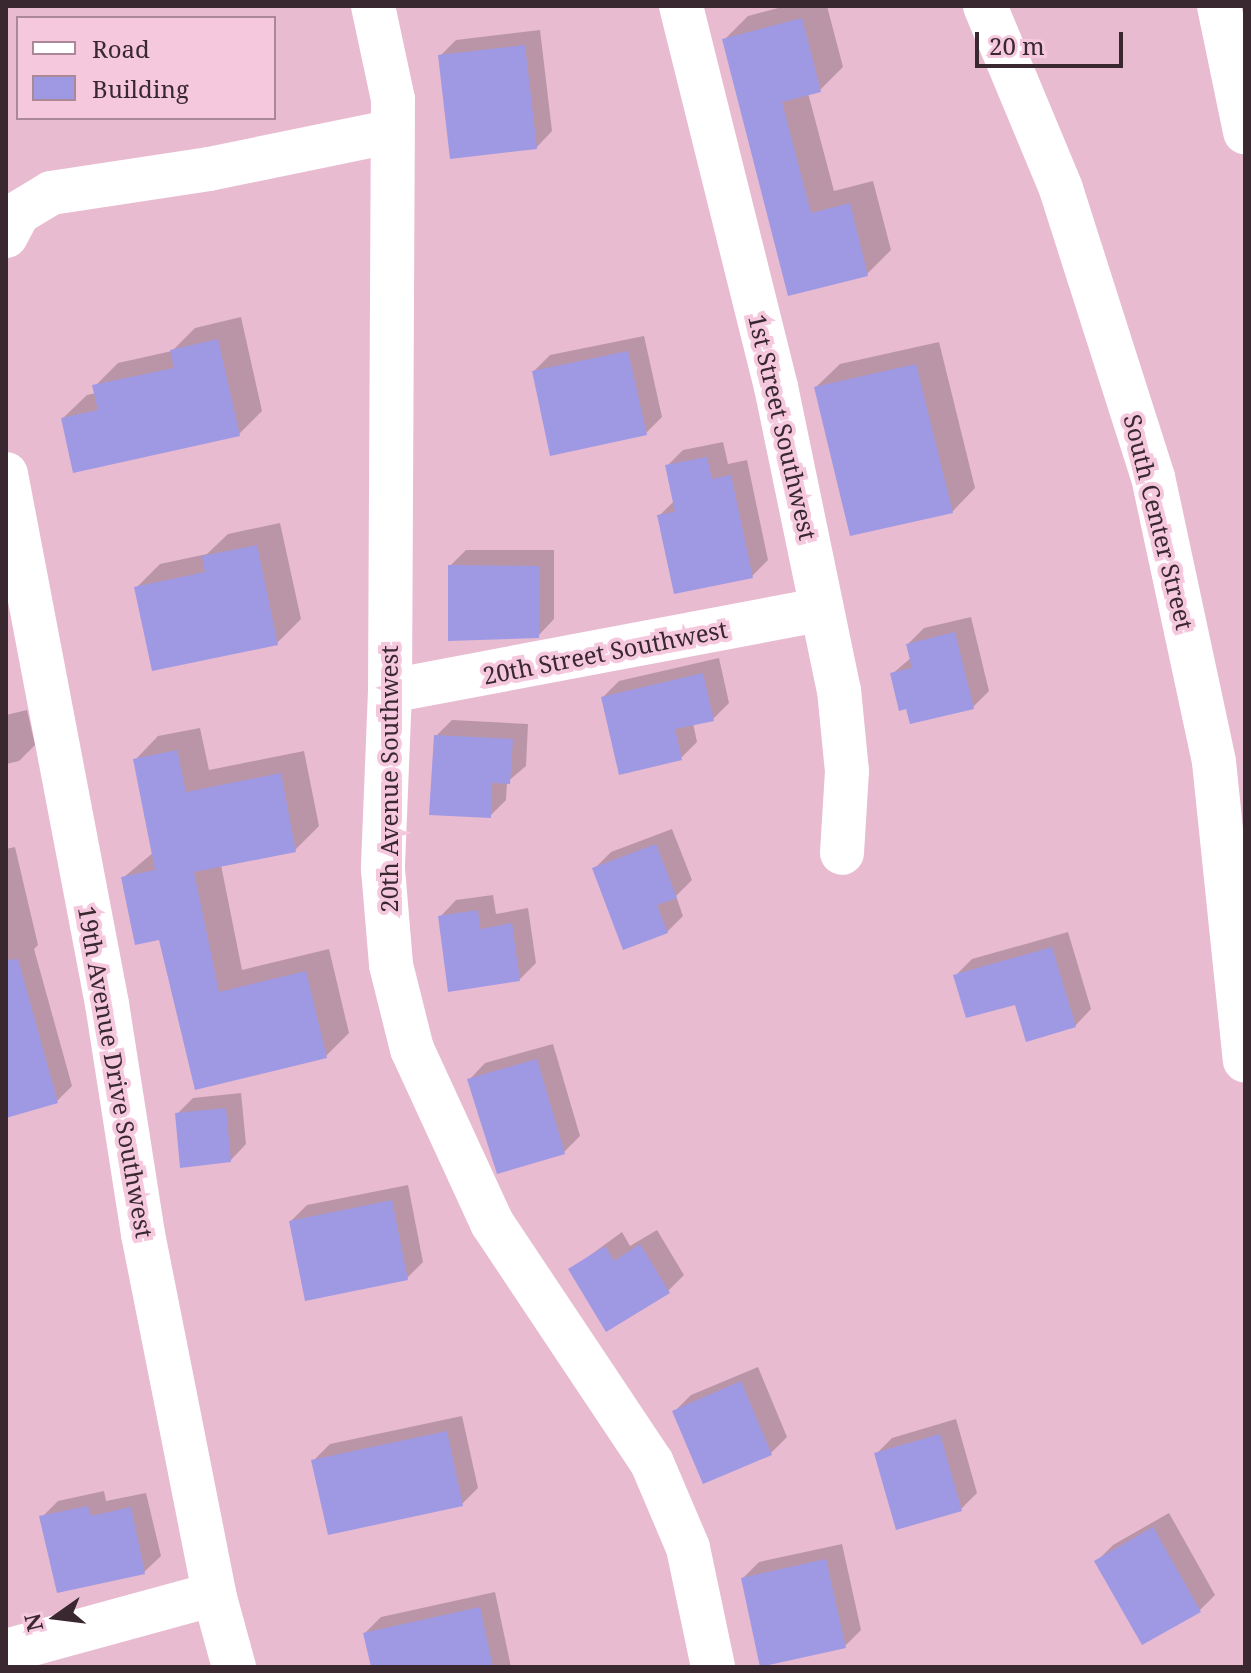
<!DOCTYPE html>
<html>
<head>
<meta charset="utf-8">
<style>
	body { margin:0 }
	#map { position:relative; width:1251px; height:1673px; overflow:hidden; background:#e8bbd1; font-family:"Noto Serif",serif }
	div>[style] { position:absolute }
	.shadow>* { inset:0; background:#0003 }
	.building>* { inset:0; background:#9f99e4 }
	.street>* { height:44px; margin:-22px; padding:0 22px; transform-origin:22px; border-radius:22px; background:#fff }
	.secondary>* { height:44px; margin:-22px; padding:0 22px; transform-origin:22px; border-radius:22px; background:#fff }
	span { translate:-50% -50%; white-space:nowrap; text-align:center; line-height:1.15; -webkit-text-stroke:8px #f5c8de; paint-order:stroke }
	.street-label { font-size:24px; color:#392830 }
	.frame { position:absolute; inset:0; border:8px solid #392830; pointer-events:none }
	.legend { position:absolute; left:16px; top:16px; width:260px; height:104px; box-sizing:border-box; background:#f5c8de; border:2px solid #aa8898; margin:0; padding:10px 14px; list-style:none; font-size:24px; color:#392830 }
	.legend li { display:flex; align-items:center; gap:16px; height:40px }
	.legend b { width:40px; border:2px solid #aa8898 }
	.north { position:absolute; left:16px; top:1577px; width:80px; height:80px; -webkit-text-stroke:6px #f5c8de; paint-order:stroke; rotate:256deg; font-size:22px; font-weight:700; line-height:32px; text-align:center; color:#392830 }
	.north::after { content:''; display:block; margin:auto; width:28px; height:36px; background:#392830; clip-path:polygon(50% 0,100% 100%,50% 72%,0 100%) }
	.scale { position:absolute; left:975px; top:32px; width:148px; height:36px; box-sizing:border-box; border:4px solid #392830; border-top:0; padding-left:10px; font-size:24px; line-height:28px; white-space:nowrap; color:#392830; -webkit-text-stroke:6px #f5c8de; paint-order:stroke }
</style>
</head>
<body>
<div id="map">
	<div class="shadow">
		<i style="clip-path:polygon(786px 6px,827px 6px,843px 67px,820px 90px,808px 93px,834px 191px,873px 181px,891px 250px,867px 274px,790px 293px,725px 39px,748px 16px)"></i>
		<i style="clip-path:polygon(540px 30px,552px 131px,536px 148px,440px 56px,456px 40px)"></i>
		<i style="clip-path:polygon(241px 317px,262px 411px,239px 434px,63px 418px,87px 395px,96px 393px,95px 386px,118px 363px,172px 351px,195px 328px)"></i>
		<i style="clip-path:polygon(644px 336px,662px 417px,646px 433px,534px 371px,550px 355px)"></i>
		<i style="clip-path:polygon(939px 342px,975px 488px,952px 512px,816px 387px,840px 364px)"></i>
		<i style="clip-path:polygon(723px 442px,728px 464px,747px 460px,768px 560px,752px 576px,659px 516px,674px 501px,667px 466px,683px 450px)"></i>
		<i style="clip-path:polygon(280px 523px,301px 619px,277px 643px,136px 588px,160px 564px,207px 554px,228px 534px)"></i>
		<i style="clip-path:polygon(466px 550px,554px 550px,554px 619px,538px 636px,450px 566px)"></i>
		<i style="clip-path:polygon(971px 617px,989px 691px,973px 707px,892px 674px,912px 657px,908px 644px,924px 628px)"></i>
		<i style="clip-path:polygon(719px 658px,729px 703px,713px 719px,693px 723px,697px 742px,681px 758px,603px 697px,619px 681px)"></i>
		<i style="clip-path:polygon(27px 710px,35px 745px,19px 761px,6px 764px,6px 715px)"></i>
		<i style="clip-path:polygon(452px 720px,528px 724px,526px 766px,507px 782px,506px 800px,490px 816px,436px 736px)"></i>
		<i style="clip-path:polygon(200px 728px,209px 770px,304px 751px,319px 826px,295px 850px,221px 865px,242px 970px,329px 949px,349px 1033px,326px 1056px,196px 1087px,160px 937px,124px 877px,154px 852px,135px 760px,158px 736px)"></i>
		<i style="clip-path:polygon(672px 829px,692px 880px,676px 896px,683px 916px,667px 932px,595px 868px,611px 852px)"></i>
		<i style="clip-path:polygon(15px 847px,38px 945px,34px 949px,72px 1086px,57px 1101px,6px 1115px,6px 849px)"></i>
		<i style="clip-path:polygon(493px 895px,496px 914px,528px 908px,536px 963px,520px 979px,440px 917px,456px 900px)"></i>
		<i style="clip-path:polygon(1068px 932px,1091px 1009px,1075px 1026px,956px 975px,972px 959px)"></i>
		<i style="clip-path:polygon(553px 1044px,580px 1136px,564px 1152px,469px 1080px,485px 1063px)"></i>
		<i style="clip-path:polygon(241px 1093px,246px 1144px,230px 1161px,177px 1114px,193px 1098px)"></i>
		<i style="clip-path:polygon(408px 1185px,423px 1262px,407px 1278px,291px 1221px,307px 1205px)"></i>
		<i style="clip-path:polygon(657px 1230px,684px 1275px,668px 1291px,570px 1270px,622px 1232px,630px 1246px)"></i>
		<i style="clip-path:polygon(758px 1367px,787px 1437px,771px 1453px,704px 1481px,675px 1411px,691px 1395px)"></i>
		<i style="clip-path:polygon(462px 1416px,478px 1488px,462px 1504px,314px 1460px,330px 1444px)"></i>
		<i style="clip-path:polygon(956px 1419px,977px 1493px,961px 1509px,876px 1454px,892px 1438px)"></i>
		<i style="clip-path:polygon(104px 1491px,106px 1501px,146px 1493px,161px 1556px,144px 1572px,42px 1517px,58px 1501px)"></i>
		<i style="clip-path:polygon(1169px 1513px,1215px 1595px,1199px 1611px,1097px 1561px,1113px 1545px)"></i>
		<i style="clip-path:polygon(842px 1544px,861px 1630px,845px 1646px,743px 1578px,759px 1562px)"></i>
		<i style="clip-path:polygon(495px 1592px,511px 1667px,373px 1667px,365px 1633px,381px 1617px)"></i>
	</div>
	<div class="building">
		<i style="clip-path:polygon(802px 18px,821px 92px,782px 102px,811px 213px,850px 203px,868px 276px,788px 296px,722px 39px)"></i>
		<i style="clip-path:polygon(525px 45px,537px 149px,450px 159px,438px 55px)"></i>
		<i style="clip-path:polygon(218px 339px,240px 436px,73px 473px,61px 418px,98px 410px,92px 385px,174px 368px,170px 350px)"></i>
		<i style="clip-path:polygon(628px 351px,647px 435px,550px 456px,532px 371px)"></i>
		<i style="clip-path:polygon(916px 364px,953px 513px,850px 536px,814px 387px)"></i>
		<i style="clip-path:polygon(707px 457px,712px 479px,731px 475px,753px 578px,674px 594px,657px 515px,675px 512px,665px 465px)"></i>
		<i style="clip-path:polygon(257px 545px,278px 645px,152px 671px,134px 587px,205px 572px,202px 556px)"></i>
		<i style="clip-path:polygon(448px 565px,539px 566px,539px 638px,448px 641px)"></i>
		<i style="clip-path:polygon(955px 632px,974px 709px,910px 724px,906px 709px,899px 711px,890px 673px,912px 668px,906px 644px)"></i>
		<i style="clip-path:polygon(703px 673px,714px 721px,675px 729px,682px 760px,619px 775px,601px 697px)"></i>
		<i style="clip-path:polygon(434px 735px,513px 739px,510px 784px,492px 783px,491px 818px,429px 815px)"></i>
		<i style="clip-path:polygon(177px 750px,186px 792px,281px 773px,296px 852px,194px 872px,219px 992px,306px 971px,327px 1058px,195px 1090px,159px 940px,135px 945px,121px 877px,155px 870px,133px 759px)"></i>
		<i style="clip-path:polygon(656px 844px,677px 898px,657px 905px,668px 933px,623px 950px,592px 868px)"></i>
		<i style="clip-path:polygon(478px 910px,480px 929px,512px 923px,520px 981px,448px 992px,438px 916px)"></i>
		<i style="clip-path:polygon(1052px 947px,1076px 1027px,1026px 1042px,1015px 1005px,966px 1018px,953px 975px)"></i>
		<i style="clip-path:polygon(18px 959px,58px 1103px,6px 1118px,6px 960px)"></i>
		<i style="clip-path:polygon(537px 1059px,565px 1154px,497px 1174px,467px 1079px)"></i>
		<i style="clip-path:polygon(226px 1108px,231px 1162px,180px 1168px,175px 1113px)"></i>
		<i style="clip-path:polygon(392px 1200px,408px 1280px,305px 1301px,289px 1221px)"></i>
		<i style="clip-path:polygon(640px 1244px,670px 1293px,606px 1332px,568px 1269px,605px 1246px,614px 1261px)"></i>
		<i style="clip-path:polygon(741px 1381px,772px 1455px,703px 1484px,672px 1411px)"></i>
		<i style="clip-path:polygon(447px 1431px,463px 1506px,328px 1535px,311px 1460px)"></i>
		<i style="clip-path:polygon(940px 1434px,962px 1511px,896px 1530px,874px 1453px)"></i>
		<i style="clip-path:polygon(88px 1506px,91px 1516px,131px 1507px,145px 1574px,57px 1593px,39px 1516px)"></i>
		<i style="clip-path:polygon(1153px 1527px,1201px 1612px,1142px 1645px,1094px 1561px)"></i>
		<i style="clip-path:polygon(826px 1559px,846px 1648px,760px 1667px,741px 1578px)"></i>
		<i style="clip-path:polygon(480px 1607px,493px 1667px,371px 1667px,363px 1633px)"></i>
	</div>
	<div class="street">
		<i style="left:373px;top:6px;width:95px;rotate:77.9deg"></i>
		<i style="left:393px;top:99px;width:592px;rotate:90.29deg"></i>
		<i style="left:390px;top:691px;width:178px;rotate:92.3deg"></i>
		<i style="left:383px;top:869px;width:96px;rotate:85.2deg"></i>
		<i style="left:391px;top:965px;width:87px;rotate:76deg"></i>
		<i style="left:412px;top:1049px;width:192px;rotate:65.3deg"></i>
		<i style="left:492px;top:1223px;width:288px;rotate:56.3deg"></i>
		<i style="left:652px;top:1463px;width:92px;rotate:67deg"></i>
		<i style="left:688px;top:1548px;width:122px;rotate:78.1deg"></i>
		<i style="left:681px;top:6px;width:393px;rotate:76deg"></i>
		<i style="left:776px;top:387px;width:309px;rotate:78.3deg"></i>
		<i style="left:839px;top:690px;width:81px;rotate:84.4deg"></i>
		<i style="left:847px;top:771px;width:82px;rotate:93.5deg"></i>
		<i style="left:1219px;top:6px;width:129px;rotate:78.3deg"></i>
		<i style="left:6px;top:236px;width:26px;rotate:-62deg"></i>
		<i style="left:18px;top:213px;width:39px;rotate:-31deg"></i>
		<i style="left:51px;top:193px;width:160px;rotate:-8.6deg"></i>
		<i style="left:209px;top:169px;width:185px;rotate:-11.6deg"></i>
		<i style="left:6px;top:474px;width:540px;rotate:79.21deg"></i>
		<i style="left:107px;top:1004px;width:233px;rotate:81.1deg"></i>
		<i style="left:143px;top:1234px;width:367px;rotate:78.8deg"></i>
		<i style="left:214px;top:1594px;width:76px;rotate:74.7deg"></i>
		<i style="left:390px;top:691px;width:438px;rotate:-10.7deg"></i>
		<i style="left:6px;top:1651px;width:216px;rotate:-15.3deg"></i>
	</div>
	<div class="secondary">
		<i style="left:985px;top:6px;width:198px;rotate:67.4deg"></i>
		<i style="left:1061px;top:189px;width:302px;rotate:72.3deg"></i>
		<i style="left:1153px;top:477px;width:291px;rotate:77.9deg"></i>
		<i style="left:1214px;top:762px;width:300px;rotate:84.1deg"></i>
	</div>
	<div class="street-label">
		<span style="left:783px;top:427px;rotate:77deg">1st Street Southwest</span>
		<span style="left:1159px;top:522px;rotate:76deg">South Center Street</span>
		<span style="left:605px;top:652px;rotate:-11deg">20th Street Southwest</span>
		<span style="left:389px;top:779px;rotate:-90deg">20th Avenue Southwest</span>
		<span style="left:116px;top:1072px;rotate:80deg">19th Avenue Drive Southwest</span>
	</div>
	<div class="frame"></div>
	<ul class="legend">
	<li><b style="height:10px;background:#fff"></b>Road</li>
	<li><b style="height:22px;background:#9f99e4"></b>Building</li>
	</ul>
	<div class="north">N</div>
	<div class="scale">20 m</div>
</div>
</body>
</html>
